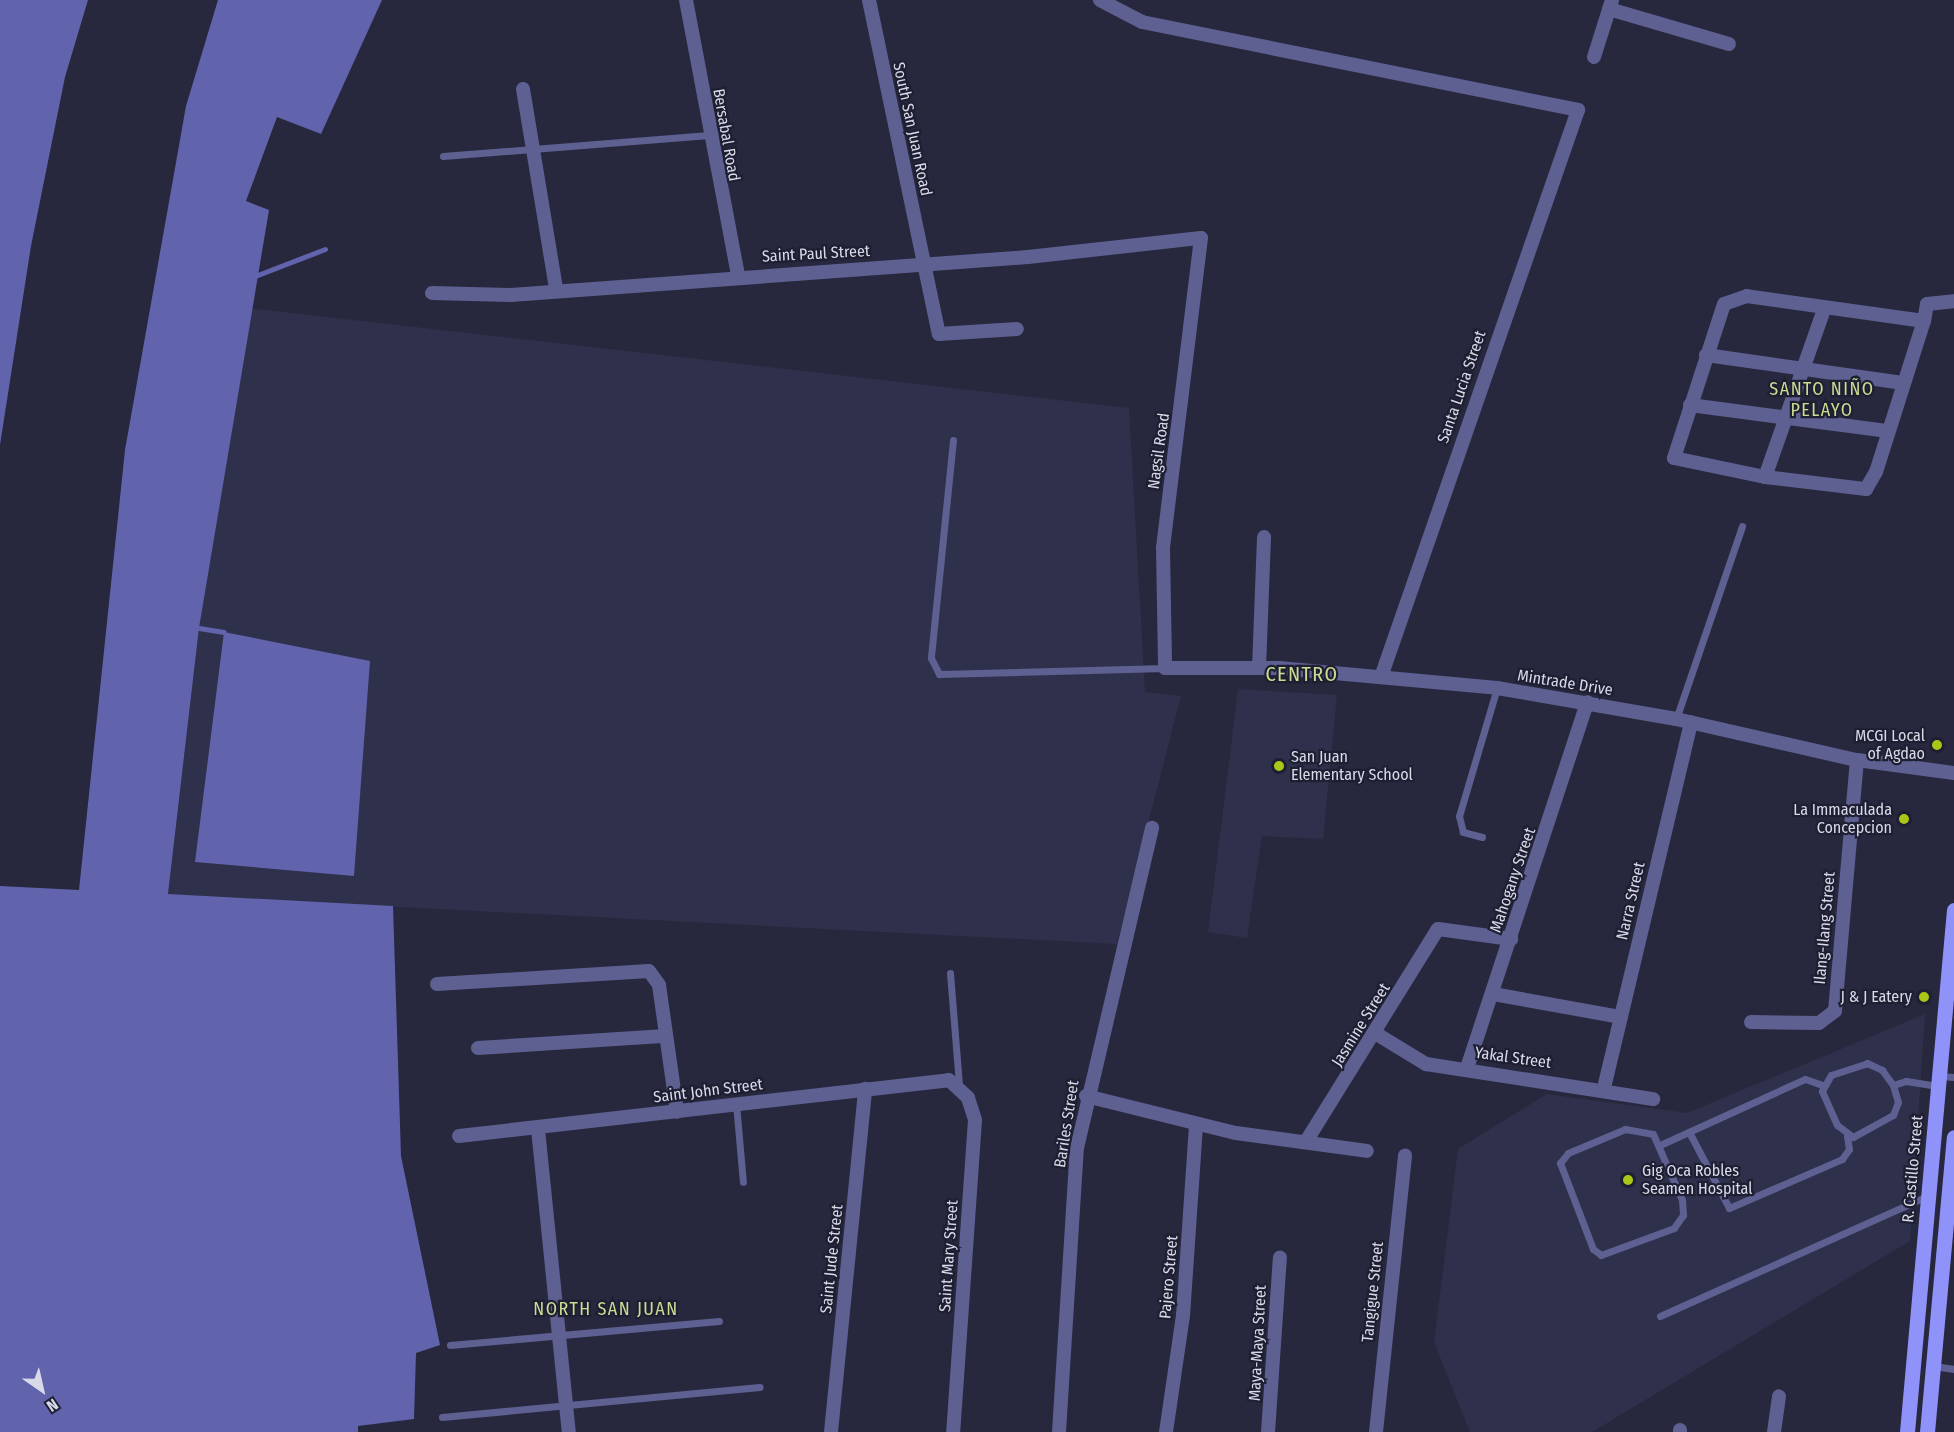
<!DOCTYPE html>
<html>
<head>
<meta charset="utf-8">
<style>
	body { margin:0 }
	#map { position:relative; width:1954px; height:1432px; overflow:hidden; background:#27283d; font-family:"Fira Sans Condensed",sans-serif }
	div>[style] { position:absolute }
	.built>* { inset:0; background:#2f304b }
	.water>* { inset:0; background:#6163ad }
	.stream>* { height:5px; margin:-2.5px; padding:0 2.5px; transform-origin:2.5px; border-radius:2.5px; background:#6163ad }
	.service>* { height:7px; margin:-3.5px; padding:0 3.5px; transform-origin:3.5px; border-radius:3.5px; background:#5d6091 }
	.minor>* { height:14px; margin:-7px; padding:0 7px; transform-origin:7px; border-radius:7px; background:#5d6091 }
	.primary>* { height:15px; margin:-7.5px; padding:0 7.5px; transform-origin:7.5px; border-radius:7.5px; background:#8f92f8 }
	.dots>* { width:16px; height:16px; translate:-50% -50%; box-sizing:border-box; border:3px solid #1e1f33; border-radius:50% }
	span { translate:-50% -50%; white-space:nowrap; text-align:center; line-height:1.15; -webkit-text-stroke:4.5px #1e1f33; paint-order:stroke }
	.street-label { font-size:16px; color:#d8dae8 }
	.poi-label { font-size:16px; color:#d8dae8 }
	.right { translate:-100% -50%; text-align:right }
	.left { translate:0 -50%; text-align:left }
	.neighbourhood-label { font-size:18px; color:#cbdd92; letter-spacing:1.5px }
	.quarter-label { font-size:20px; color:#cbdd92; letter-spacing:1.5px }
	.north { position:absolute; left:12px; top:1360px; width:60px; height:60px; -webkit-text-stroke:4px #1e1f33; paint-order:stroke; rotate:146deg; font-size:16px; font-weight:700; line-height:24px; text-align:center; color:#d8dae8 }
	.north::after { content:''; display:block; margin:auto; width:21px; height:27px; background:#d8dae8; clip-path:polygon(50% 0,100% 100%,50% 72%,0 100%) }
</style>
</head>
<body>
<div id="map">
	<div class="built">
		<i style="clip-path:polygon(248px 308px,1129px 408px,1145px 692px,1181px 696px,1117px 944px,168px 895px,199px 628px)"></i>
		<i style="clip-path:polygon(1238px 689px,1337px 695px,1323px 839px,1262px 836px,1247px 938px,1208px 932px)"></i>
		<i style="clip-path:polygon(1925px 1014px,1910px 1241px,1592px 1432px,1470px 1432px,1434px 1342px,1458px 1149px,1547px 1094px,1687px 1113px)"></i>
	</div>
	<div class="water">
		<i style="clip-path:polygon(0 0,88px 0,65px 77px,31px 246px,0 445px)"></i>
		<i style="clip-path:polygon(218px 0,382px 0,321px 134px,277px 117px,246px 201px,269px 210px,199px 628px,168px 894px,393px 906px,401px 1156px,440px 1345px,416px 1353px,414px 1419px,358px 1426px,358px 1432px,0 1432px,0 886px,79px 890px,125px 450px,186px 106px)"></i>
		<i style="clip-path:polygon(224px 632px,370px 661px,354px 876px,195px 862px)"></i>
	</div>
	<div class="stream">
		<i style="left:255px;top:276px;width:75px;rotate:-21.1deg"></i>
		<i style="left:199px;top:628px;width:25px;rotate:9deg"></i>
	</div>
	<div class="service">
		<i style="left:443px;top:156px;width:267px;rotate:-4.5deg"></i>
		<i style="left:953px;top:440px;width:219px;rotate:95.8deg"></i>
		<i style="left:931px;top:658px;width:18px;rotate:63deg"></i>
		<i style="left:939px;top:674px;width:226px;rotate:-1.5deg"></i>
		<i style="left:1676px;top:719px;width:204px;rotate:-71.1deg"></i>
		<i style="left:1482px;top:837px;width:20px;rotate:-165deg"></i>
		<i style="left:1463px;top:832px;width:16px;rotate:-104deg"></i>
		<i style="left:1459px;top:816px;width:134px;rotate:-73.5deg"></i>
		<i style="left:950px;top:973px;width:113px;rotate:85.4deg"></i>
		<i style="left:1939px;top:1076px;width:15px;rotate:4deg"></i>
		<i style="left:1893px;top:1085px;width:18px;rotate:74deg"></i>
		<i style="left:1898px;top:1102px;width:14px;rotate:111deg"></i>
		<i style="left:1893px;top:1115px;width:46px;rotate:151.2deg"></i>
		<i style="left:1853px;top:1137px;width:20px;rotate:-143deg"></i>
		<i style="left:1837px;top:1125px;width:37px;rotate:-114deg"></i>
		<i style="left:1822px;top:1091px;width:18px;rotate:-61deg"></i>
		<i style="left:1831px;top:1075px;width:38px;rotate:-18deg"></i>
		<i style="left:1867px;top:1063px;width:17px;rotate:25deg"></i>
		<i style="left:1882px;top:1070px;width:19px;rotate:54deg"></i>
		<i style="left:1893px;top:1085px;width:14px;rotate:-17deg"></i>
		<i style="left:1906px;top:1081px;width:32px;rotate:9deg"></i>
		<i style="left:736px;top:1104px;width:78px;rotate:84.9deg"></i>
		<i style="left:1625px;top:1129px;width:28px;rotate:10deg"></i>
		<i style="left:1653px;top:1134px;width:72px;rotate:66.3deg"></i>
		<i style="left:1682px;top:1200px;width:15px;rotate:86deg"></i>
		<i style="left:1683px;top:1215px;width:16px;rotate:125deg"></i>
		<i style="left:1674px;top:1228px;width:78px;rotate:159.7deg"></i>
		<i style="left:1601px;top:1255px;width:10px;rotate:-143deg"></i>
		<i style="left:1593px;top:1249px;width:92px;rotate:-111deg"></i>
		<i style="left:1560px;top:1163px;width:13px;rotate:-51deg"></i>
		<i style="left:1568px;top:1153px;width:62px;rotate:-22.8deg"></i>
		<i style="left:1689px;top:1132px;width:86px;rotate:62.2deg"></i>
		<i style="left:1729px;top:1208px;width:123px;rotate:-23.4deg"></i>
		<i style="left:1842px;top:1159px;width:12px;rotate:-55deg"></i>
		<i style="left:1849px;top:1149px;width:13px;rotate:-99deg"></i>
		<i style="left:1660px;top:1145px;width:159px;rotate:-24.5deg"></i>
		<i style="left:1805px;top:1079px;width:18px;rotate:19deg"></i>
		<i style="left:1660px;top:1316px;width:295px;rotate:-24.2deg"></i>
		<i style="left:450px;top:1345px;width:270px;rotate:-5.1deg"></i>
		<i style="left:1933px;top:1366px;width:21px;rotate:8deg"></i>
		<i style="left:442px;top:1417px;width:319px;rotate:-5.4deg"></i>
	</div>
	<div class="minor">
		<i style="left:686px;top:0;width:280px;rotate:79.3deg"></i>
		<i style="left:869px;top:0;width:341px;rotate:78.2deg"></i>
		<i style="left:939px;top:334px;width:78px;rotate:-3.7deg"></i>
		<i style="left:1100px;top:0;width:47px;rotate:27.6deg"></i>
		<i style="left:1142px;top:22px;width:445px;rotate:11.4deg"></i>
		<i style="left:1578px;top:110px;width:600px;rotate:109.16deg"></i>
		<i style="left:1609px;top:9px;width:125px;rotate:16.3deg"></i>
		<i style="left:1594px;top:57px;width:60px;rotate:-72.5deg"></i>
		<i style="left:523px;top:89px;width:202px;rotate:80.6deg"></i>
		<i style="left:432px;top:293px;width:79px;rotate:1.5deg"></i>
		<i style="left:511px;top:295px;width:518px;rotate:-4.2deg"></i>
		<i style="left:1028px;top:257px;width:174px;rotate:-6.3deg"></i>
		<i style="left:1201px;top:238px;width:312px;rotate:97deg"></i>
		<i style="left:1163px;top:548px;width:120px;rotate:89deg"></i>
		<i style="left:1165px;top:668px;width:114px"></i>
		<i style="left:1279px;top:668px;width:219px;rotate:5.2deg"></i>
		<i style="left:1497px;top:688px;width:182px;rotate:9.8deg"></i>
		<i style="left:1676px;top:719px;width:186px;rotate:12.8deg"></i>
		<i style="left:1857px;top:760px;width:98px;rotate:7.6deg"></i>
		<i style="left:1924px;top:321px;width:179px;rotate:-172deg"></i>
		<i style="left:1747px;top:296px;width:24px;rotate:161deg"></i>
		<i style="left:1724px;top:304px;width:162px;rotate:108deg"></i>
		<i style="left:1674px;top:458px;width:93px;rotate:11.8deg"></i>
		<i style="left:1765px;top:477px;width:102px;rotate:6.8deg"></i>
		<i style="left:1866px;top:489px;width:20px;rotate:-60deg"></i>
		<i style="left:1876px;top:472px;width:158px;rotate:-72.4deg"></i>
		<i style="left:1924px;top:321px;width:17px;rotate:-80deg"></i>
		<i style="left:1927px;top:304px;width:27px;rotate:-6deg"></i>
		<i style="left:1706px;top:355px;width:199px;rotate:8.1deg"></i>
		<i style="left:1690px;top:405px;width:200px;rotate:7.5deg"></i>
		<i style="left:1765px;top:477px;width:178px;rotate:-70.6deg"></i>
		<i style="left:1259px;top:668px;width:131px;rotate:-87.8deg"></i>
		<i style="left:437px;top:984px;width:212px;rotate:-3.5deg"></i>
		<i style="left:649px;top:971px;width:17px;rotate:54deg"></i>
		<i style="left:659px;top:985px;width:128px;rotate:81.9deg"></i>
		<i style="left:1493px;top:994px;width:130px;rotate:10.2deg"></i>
		<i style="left:1751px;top:1022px;width:68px;rotate:0.8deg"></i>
		<i style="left:1819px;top:1023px;width:20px;rotate:-37deg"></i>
		<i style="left:1835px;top:1011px;width:252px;rotate:-85deg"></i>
		<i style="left:1375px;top:1033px;width:60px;rotate:31.3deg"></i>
		<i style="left:1426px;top:1064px;width:230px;rotate:8.8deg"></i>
		<i style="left:478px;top:1048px;width:188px;rotate:-3.7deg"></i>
		<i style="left:1467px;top:1068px;width:385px;rotate:-71.8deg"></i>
		<i style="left:1604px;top:1088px;width:376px;rotate:-76.6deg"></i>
		<i style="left:1086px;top:1096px;width:154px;rotate:13.9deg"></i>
		<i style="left:1236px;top:1133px;width:132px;rotate:7.8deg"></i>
		<i style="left:538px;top:1129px;width:305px;rotate:84.2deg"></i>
		<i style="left:459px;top:1136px;width:493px;rotate:-6.5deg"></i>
		<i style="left:949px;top:1080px;width:26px;rotate:43deg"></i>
		<i style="left:968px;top:1098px;width:23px;rotate:72deg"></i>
		<i style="left:975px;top:1120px;width:313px;rotate:94deg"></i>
		<i style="left:1307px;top:1140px;width:248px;rotate:-58.2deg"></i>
		<i style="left:1438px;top:929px;width:74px;rotate:7.8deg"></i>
		<i style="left:831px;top:1432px;width:345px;rotate:-84.3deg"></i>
		<i style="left:1059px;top:1432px;width:285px;rotate:-86.4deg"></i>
		<i style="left:1077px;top:1148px;width:329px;rotate:-76.8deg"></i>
		<i style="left:1166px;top:1432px;width:117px;rotate:-81.7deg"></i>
		<i style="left:1183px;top:1316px;width:191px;rotate:-86.1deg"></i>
		<i style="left:1268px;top:1432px;width:175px;rotate:-86.1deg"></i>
		<i style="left:1376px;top:1432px;width:278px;rotate:-84deg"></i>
		<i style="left:1680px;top:1432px;width:2px;rotate:-90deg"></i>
		<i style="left:1774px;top:1432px;width:36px;rotate:-82deg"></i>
	</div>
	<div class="primary">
		<i style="left:1907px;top:1432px;width:524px;rotate:-84.86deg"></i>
		<i style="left:1927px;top:1432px;width:296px;rotate:-84.8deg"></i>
	</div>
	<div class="dots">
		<i style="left:1937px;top:745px;background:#aac717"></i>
		<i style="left:1279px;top:766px;background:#aac717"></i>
		<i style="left:1904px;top:819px;background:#aac717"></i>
		<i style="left:1924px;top:997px;background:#aac717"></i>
		<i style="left:1628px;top:1180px;background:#aac717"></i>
	</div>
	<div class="street-label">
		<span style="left:912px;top:129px;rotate:78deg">South San Juan Road</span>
		<span style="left:726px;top:135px;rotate:80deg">Bersabal Road</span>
		<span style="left:816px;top:254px;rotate:-3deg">Saint Paul Street</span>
		<span style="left:1462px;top:387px;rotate:-71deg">Santa Lucia Street</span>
		<span style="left:1159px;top:451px;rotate:-82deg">Nagsil Road</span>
		<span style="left:1565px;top:683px;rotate:9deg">Mintrade Drive</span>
		<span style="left:1513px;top:880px;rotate:-71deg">Mahogany Street</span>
		<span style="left:1631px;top:901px;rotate:-77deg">Narra Street</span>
		<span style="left:1825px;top:928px;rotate:-85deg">Ilang-Ilang Street</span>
		<span style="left:1361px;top:1025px;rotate:-58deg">Jasmine Street</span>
		<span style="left:1513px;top:1058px;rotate:8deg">Yakal Street</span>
		<span style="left:708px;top:1091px;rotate:-7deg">Saint John Street</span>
		<span style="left:1067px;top:1124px;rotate:-81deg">Bariles Street</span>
		<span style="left:1913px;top:1169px;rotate:-85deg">R. Castillo Street</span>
		<span style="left:949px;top:1256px;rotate:-86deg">Saint Mary Street</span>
		<span style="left:832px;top:1259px;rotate:-84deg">Saint Jude Street</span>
		<span style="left:1169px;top:1277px;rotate:-85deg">Pajero Street</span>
		<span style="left:1373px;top:1292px;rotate:-84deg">Tangigue Street</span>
		<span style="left:1258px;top:1343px;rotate:-87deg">Maya-Maya Street</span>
	</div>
	<div class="poi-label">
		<span class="right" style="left:1925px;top:745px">MCGI Local<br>of Agdao</span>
		<span class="left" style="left:1291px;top:766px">San Juan<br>Elementary School</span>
		<span class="right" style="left:1892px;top:819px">La Immaculada<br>Concepcion</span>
		<span class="right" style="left:1912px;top:997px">J &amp; J Eatery</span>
		<span class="left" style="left:1642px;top:1180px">Gig Oca Robles<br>Seamen Hospital</span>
	</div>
	<div class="neighbourhood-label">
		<span style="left:1822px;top:400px">SANTO NIÑO<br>PELAYO</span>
		<span style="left:606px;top:1309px">NORTH SAN JUAN</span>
	</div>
	<div class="quarter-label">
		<span style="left:1302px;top:674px">CENTRO</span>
	</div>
	<div class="north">N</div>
</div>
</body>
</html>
